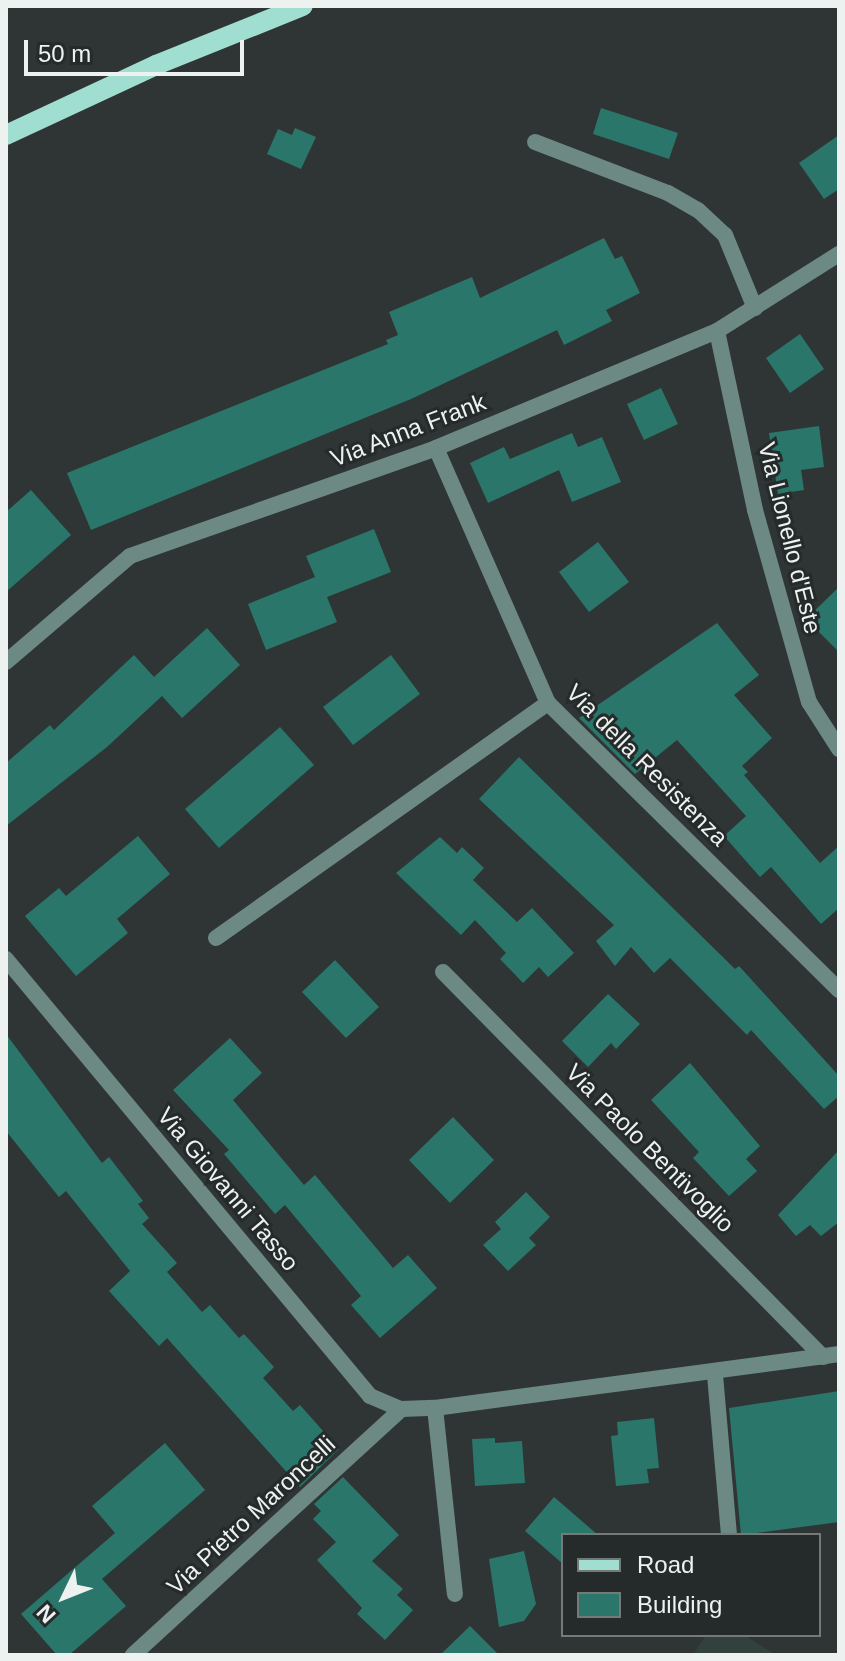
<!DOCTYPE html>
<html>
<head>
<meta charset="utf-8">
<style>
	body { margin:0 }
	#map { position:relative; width:845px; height:1661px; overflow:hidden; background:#2f3534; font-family:Arial,sans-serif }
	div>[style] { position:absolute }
	.built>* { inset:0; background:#33413e }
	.building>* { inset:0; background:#2a766b }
	.minor>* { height:16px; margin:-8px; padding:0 8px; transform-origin:8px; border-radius:8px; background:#6c8983 }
	.primary>* { height:20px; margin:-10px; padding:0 10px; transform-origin:10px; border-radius:10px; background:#a0ded2 }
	span { translate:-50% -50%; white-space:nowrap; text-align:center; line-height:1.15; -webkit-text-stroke:6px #252b2a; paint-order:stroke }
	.street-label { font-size:24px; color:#edf1f0 }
	.frame { position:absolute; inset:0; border:8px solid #edf1f0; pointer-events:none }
	.legend { position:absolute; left:561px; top:1533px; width:260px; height:104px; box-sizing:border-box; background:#252b2a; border:2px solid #757a79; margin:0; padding:10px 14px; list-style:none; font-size:24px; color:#edf1f0 }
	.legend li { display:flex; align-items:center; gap:16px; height:40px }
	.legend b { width:40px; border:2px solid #757a79 }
	.north { position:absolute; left:24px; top:1557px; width:80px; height:80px; -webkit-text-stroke:6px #252b2a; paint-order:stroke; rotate:227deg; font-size:22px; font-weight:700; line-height:32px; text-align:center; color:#edf1f0 }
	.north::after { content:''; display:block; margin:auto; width:28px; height:36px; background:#edf1f0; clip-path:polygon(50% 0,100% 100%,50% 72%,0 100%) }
	.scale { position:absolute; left:24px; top:40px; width:220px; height:36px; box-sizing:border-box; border:4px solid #edf1f0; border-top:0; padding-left:10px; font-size:24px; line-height:28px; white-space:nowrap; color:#edf1f0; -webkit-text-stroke:6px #252b2a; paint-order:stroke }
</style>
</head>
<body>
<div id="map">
	<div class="built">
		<i style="clip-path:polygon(706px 1635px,744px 1635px,776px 1655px,693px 1655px)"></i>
	</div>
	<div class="building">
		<i style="clip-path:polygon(601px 108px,678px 133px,669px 159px,593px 134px)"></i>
		<i style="clip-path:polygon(295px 128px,316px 137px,301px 169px,267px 154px,278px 129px,292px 135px)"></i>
		<i style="clip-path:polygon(839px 135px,839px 189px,824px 199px,799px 163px)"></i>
		<i style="clip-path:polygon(604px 238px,615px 259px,622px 256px,640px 293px,606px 310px,612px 321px,564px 345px,557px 330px,411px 399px,91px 530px,67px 473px,388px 344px,386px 340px,398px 335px,389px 312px,472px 277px,480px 298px)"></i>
		<i style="clip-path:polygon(800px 334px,824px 369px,790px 393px,766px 358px)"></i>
		<i style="clip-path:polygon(661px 388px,678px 424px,644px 440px,627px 404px)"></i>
		<i style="clip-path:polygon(819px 426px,824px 467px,801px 470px,804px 490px,778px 494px,769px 433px)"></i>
		<i style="clip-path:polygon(572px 433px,578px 447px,602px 437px,621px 482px,572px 502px,559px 470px,488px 503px,470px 463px,504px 447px,510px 459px)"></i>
		<i style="clip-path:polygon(31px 490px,71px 535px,6px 592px,6px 512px)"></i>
		<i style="clip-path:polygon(374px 529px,391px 572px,327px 597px,337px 622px,266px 650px,248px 604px,315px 577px,306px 556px)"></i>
		<i style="clip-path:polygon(598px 542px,629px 582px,589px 612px,559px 572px)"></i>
		<i style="clip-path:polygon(839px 587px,839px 652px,806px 619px)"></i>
		<i style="clip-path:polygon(717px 623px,759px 675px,734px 695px,772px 738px,742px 766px,748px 772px,744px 775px,820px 863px,839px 846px,839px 908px,821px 924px,771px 867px,760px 877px,724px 836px,746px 816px,677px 740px,635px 774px,579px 718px)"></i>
		<i style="clip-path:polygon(207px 628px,240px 665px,182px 718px,162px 696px,107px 747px,6px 826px,6px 763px,50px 725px,54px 730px,134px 655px,154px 677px)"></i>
		<i style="clip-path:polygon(391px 655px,420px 694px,353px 745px,323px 707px)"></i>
		<i style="clip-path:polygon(280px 727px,314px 765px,219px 848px,185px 809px)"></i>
		<i style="clip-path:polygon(519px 757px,735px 969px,739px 966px,839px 1076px,839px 1096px,824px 1109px,751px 1030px,747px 1035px,670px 958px,654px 973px,631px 947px,615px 966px,596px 941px,614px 925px,479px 799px)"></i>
		<i style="clip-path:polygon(138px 836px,170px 874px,117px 919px,128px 933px,76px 976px,25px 916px,59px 888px,66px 896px)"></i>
		<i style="clip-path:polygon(440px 837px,457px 853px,462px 847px,484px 868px,473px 880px,517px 922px,532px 908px,574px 953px,548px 977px,539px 967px,523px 983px,500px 959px,506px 953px,475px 920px,461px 935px,396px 873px)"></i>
		<i style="clip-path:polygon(335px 960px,379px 1007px,346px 1038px,302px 992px)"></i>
		<i style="clip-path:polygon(608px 994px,640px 1024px,616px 1049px,611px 1043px,588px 1067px,562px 1041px)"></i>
		<i style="clip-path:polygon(6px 1034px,102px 1163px,109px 1157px,143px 1201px,138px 1204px,149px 1218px,142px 1224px,177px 1263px,167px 1272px,202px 1312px,210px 1305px,239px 1338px,244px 1334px,274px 1367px,263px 1378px,293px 1411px,300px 1405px,339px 1449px,300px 1487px,167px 1338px,159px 1346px,109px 1291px,130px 1271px,66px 1191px,59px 1197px,6px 1131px)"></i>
		<i style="clip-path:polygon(230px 1038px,262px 1073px,233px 1100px,304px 1185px,315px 1175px,393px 1268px,408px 1255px,437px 1288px,380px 1338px,351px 1305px,361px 1296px,285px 1205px,275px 1214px,224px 1154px,229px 1150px,173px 1090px)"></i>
		<i style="clip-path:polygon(690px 1063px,760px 1146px,746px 1159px,757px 1171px,729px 1196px,693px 1158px,699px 1152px,651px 1100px)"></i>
		<i style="clip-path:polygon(453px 1117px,494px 1160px,450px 1203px,409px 1160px)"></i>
		<i style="clip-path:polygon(839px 1150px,839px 1222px,821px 1236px,810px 1225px,796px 1236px,778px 1215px)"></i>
		<i style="clip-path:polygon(526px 1192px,550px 1217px,529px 1238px,536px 1245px,508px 1271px,483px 1245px,501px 1229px,495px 1222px)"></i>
		<i style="clip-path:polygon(839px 1391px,839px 1522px,741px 1535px,729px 1408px)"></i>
		<i style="clip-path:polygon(654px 1418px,659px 1468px,647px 1469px,649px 1483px,616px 1486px,611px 1436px,618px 1435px,617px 1422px)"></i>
		<i style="clip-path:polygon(495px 1438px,495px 1443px,522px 1441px,525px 1483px,475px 1486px,472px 1439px)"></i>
		<i style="clip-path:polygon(165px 1443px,205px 1490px,102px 1579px,126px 1606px,69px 1655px,57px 1655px,21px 1614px,115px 1533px,92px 1506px)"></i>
		<i style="clip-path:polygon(343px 1477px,399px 1535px,372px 1561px,403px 1589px,397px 1595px,413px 1610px,385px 1640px,357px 1614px,362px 1608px,317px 1560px,336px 1542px,313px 1519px,321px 1511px,314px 1504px)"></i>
		<i style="clip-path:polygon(554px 1497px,598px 1535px,563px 1535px,563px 1564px,525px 1531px)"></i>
		<i style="clip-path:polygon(524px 1551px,536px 1604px,524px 1621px,499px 1627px,489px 1559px)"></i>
		<i style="clip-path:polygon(470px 1626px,499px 1655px,440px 1655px)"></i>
	</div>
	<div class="minor">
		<i style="left:535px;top:142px;width:142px;rotate:21deg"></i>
		<i style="left:668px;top:193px;width:34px;rotate:30deg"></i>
		<i style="left:698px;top:210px;width:37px;rotate:43deg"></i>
		<i style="left:725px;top:235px;width:79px;rotate:67.7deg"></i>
		<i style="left:717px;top:331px;width:183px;rotate:78deg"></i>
		<i style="left:755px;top:510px;width:199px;rotate:74.3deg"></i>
		<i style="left:809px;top:702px;width:56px;rotate:57.4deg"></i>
		<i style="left:436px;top:448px;width:279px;rotate:66.3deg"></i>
		<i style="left:548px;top:703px;width:409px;rotate:44.6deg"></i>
		<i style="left:6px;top:662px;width:163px;rotate:-40.5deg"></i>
		<i style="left:130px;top:556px;width:324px;rotate:-19.4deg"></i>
		<i style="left:436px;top:448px;width:304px;rotate:-22.6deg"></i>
		<i style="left:717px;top:331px;width:144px;rotate:-32.3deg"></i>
		<i style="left:216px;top:938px;width:407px;rotate:-35.3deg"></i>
		<i style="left:6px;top:959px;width:569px;rotate:50.21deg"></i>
		<i style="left:370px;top:1396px;width:34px;rotate:23deg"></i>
		<i style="left:401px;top:1409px;width:34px;rotate:-2deg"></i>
		<i style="left:435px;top:1408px;width:408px;rotate:-7.6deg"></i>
		<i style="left:443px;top:972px;width:541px;rotate:45.37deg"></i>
		<i style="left:715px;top:1375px;width:161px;rotate:85deg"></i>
		<i style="left:435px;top:1408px;width:187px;rotate:83.9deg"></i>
		<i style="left:133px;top:1655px;width:364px;rotate:-42.5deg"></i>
	</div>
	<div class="primary">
		<i style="left:6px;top:135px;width:166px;rotate:-25deg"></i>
		<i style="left:156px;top:65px;width:158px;rotate:-21.9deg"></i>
	</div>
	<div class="street-label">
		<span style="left:408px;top:430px;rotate:-21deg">Via Anna Frank</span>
		<span style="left:790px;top:538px;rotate:76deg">Via Lionello d'Este</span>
		<span style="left:647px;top:765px;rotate:45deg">Via della Resistenza</span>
		<span style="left:650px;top:1148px;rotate:45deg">Via Paolo Bentivoglio</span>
		<span style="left:228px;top:1189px;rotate:50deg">Via Giovanni Tasso</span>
		<span style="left:251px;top:1515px;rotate:-43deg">Via Pietro Maroncelli</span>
	</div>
	<div class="frame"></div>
	<ul class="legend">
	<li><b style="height:10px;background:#a0ded2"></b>Road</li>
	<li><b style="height:22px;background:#2a766b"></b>Building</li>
	</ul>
	<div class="north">N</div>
	<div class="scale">50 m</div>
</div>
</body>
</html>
